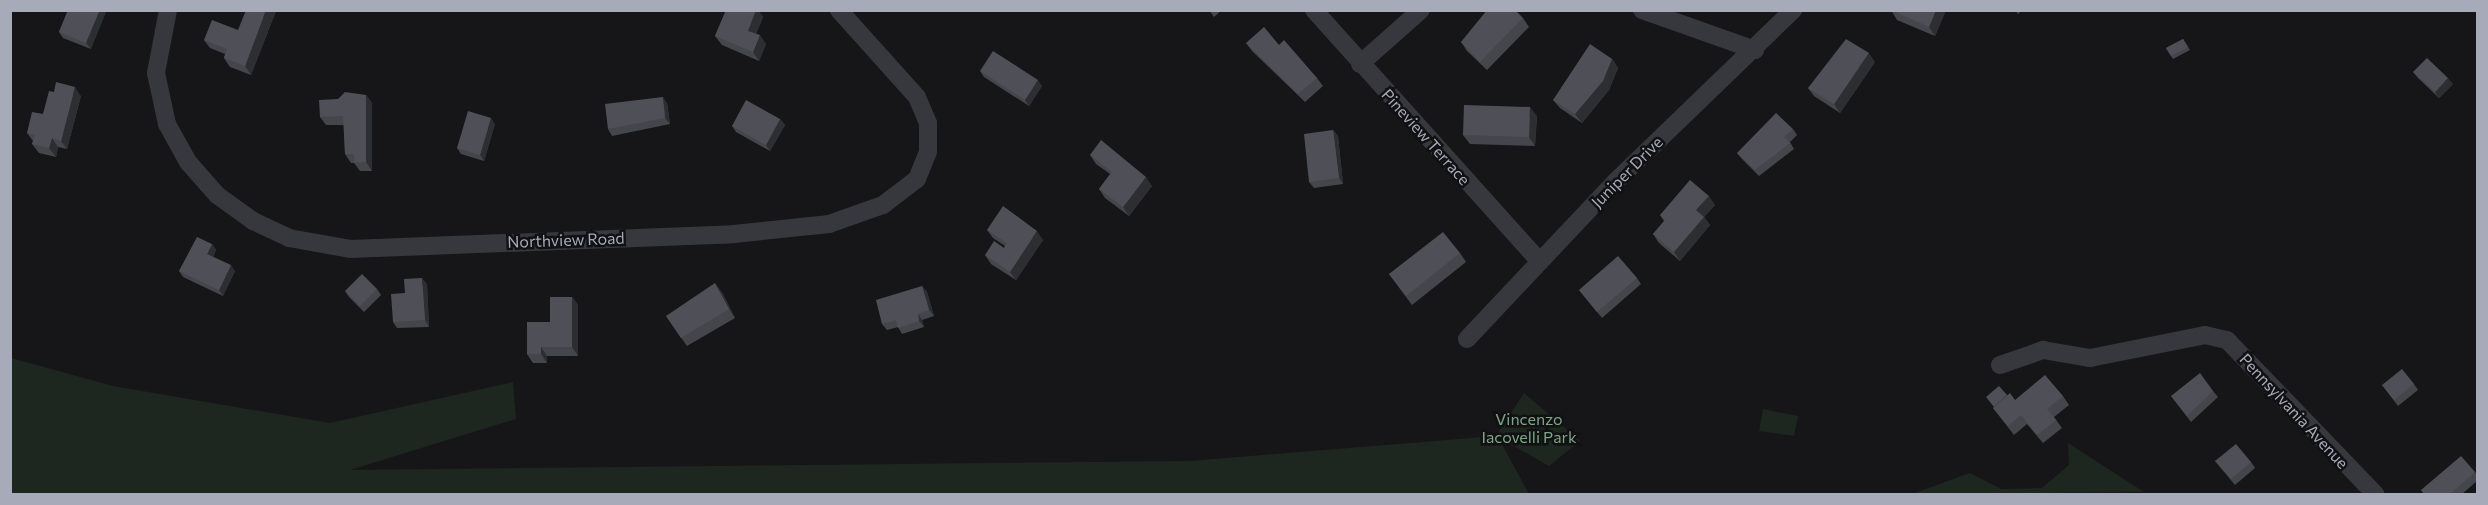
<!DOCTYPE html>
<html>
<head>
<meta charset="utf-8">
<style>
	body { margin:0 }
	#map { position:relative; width:2488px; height:505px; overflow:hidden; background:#161618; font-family:Commissioner,sans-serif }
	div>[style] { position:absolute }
	.green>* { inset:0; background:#1d2720 }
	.street>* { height:18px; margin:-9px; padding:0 9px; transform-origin:9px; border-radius:9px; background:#37373e }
	.wall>* { inset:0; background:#44464b }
	.shaded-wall>* { inset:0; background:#2d2e32 }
	.building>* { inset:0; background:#4f5057 }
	span { translate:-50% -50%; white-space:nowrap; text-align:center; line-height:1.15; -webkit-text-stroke:5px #111113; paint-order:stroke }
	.street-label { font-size:16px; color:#a7aab9 }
	.park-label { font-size:16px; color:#7ca685 }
	.frame { position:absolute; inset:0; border:12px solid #a7aab9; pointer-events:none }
</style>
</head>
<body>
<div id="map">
	<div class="green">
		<i style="clip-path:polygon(11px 358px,113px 386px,330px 423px,513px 382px,516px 419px,350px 470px,1190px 461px,1496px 436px,1524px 393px,1580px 441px,1549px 466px,1498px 437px,1529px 494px,11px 494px)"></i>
		<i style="clip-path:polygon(1763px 409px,1798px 416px,1794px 436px,1759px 431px)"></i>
		<i style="clip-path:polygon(2068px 443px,2144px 492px,1912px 494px,1970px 473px,2001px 489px,2042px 488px,2069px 465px)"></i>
	</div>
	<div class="street">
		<i style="left:168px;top:10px;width:64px;rotate:100.8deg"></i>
		<i style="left:156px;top:73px;width:52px;rotate:77.8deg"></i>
		<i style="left:167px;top:124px;width:43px;rotate:61.1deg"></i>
		<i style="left:188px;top:162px;width:44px;rotate:48.7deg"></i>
		<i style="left:217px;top:195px;width:44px;rotate:35.8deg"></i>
		<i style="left:253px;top:221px;width:40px;rotate:25deg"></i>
		<i style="left:289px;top:238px;width:62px;rotate:10.2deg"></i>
		<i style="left:350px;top:249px;width:384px;rotate:-2.2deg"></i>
		<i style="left:734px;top:234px;width:96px;rotate:-6deg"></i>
		<i style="left:829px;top:224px;width:57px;rotate:-19.4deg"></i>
		<i style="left:883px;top:205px;width:43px;rotate:-37.4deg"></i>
		<i style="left:917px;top:179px;width:29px;rotate:-68deg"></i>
		<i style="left:928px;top:152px;width:29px;rotate:-90deg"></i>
		<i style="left:928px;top:123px;width:28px;rotate:-113deg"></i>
		<i style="left:917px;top:97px;width:117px;rotate:-131.9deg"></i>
		<i style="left:1314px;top:10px;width:338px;rotate:48.1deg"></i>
		<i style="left:1642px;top:10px;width:120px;rotate:19.5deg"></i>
		<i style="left:1360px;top:64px;width:81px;rotate:-41.5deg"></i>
		<i style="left:1467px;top:339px;width:216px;rotate:-46.7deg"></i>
		<i style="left:1615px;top:182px;width:248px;rotate:-44deg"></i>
		<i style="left:2000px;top:365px;width:46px;rotate:-19.2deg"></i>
		<i style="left:2043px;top:350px;width:48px;rotate:9.7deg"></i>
		<i style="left:2090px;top:358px;width:117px;rotate:-11.3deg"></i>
		<i style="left:2205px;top:335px;width:23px;rotate:13deg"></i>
		<i style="left:2227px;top:340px;width:214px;rotate:46.1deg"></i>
	</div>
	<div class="wall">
		<i style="clip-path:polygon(68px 10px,91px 49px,63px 38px,59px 32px)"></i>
		<i style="clip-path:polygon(726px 10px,758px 10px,763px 17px,756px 34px,766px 44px,759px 61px,722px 45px,715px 36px)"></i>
		<i style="clip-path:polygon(1209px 10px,1222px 10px,1214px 17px)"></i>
		<i style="clip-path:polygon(1891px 10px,1946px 10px,1935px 36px,1897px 20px)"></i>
		<i style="clip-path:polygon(2015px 10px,2022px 10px,2018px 14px)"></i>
		<i style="clip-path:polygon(276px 11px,251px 75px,230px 67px,224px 58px,225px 54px,210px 48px,204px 40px,238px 30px)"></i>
		<i style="clip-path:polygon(1523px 18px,1529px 27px,1487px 70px,1467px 51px,1461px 42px)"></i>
		<i style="clip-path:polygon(2183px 39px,2190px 50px,2173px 59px,2166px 48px)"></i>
		<i style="clip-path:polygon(1246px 43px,1279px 45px,1317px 78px,1323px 86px,1305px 102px,1252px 51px)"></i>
		<i style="clip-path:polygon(1612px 59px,1618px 68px,1609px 90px,1582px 123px,1560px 108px,1553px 100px)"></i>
		<i style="clip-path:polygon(1875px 62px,1840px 113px,1814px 96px,1808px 88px)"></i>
		<i style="clip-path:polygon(980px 71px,1042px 86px,1029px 106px,984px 77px)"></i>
		<i style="clip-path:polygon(2413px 72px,2453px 84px,2439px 98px,2418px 78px)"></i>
		<i style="clip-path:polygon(54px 92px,81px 96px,67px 149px,58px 147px,56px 157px,39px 153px,32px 144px,33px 141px,27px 133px,43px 114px)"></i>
		<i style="clip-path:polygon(366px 95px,372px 103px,372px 171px,360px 171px,354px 163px,351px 163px,345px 154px,344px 125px,326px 125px,320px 117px,338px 99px)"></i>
		<i style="clip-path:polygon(667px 103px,670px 124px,612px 136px,608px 129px)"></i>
		<i style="clip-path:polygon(1537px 116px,1535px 146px,1470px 144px,1463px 135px)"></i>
		<i style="clip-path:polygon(780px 119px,785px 125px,770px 151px,736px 132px,732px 126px)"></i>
		<i style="clip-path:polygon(495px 124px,484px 161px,461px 154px,457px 148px)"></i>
		<i style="clip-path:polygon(1793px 129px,1797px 135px,1790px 142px,1794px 149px,1759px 176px,1742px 159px,1737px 153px)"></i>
		<i style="clip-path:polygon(1333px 130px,1338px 136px,1343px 184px,1314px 188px,1309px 182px)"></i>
		<i style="clip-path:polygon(1090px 155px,1152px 186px,1129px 216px,1105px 198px,1099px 189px,1110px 174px,1096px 164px)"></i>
		<i style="clip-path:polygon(1715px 205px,1704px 217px,1710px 225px,1680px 261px,1659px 243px,1653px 234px,1664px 221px,1660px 215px)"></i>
		<i style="clip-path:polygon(987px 230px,1043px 240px,1016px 280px,991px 264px,985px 255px,1004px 248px,1005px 246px,993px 238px)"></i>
		<i style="clip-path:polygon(212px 244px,216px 250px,213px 257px,235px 271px,223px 296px,183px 277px,179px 271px)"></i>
		<i style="clip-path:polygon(1460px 253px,1466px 262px,1412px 305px,1389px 274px)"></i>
		<i style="clip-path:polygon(1637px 278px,1641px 284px,1602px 318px,1579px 290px)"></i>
		<i style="clip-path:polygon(427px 284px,429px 327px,397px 328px,393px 322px,405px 293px)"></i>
		<i style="clip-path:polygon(922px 286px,927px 292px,934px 316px,922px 320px,924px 327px,902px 334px,898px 327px,887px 330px,882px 324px)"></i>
		<i style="clip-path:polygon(377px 289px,381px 295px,364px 312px,349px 297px,345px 291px)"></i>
		<i style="clip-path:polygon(722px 292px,735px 318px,687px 346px,666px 316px)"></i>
		<i style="clip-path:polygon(572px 297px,578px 305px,578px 356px,547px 356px,547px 363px,533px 363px,527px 354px,550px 322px)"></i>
		<i style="clip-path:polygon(2414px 384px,2418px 390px,2398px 406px,2382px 385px)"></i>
		<i style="clip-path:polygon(2213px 391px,2218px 397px,2191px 422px,2171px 396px)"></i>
		<i style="clip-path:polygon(2007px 395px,2015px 400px,2063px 396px,2069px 405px,2054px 417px,2062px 428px,2043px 443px,2027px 424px,2014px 435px,1993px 408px)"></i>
		<i style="clip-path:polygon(2215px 461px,2251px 462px,2255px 468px,2235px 485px)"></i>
		<i style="clip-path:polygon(2475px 472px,2478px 476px,2478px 480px,2461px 495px,2425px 495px,2421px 490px)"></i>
	</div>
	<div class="shaded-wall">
		<i style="clip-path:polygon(100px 10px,107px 10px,91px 49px,86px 43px)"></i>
		<i style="clip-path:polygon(266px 10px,276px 11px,251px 75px,245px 66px)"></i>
		<i style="clip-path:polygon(752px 10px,758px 10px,763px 17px,754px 39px,748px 31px)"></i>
		<i style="clip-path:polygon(1936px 10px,1946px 10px,1935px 36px,1929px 27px)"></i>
		<i style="clip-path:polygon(760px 35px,766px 44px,759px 61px,753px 52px)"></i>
		<i style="clip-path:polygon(1869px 53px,1875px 62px,1840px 113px,1834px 104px)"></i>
		<i style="clip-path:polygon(1612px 59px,1618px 68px,1609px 90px,1582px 123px,1575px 114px)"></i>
		<i style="clip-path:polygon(2448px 78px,2453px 84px,2439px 98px,2435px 92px)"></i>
		<i style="clip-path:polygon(1038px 80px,1042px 86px,1029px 106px,1025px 100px)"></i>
		<i style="clip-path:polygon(75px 87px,81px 96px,67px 149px,61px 141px)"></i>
		<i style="clip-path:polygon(366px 95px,372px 103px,372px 171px,366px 162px)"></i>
		<i style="clip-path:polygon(663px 97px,667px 103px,670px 124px,665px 118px)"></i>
		<i style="clip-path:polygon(1530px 107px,1537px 116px,1535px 146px,1529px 137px)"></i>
		<i style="clip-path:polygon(491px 118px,495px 124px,484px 161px,480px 155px)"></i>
		<i style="clip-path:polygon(780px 119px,785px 125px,770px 151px,766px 145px)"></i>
		<i style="clip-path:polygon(1333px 130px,1338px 136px,1343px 184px,1339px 178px)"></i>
		<i style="clip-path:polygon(52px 138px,58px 147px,56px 157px,49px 148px)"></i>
		<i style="clip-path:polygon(1146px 177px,1152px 186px,1129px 216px,1123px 207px)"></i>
		<i style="clip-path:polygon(1709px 196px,1715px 205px,1704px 217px,1710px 225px,1680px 261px,1674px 252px,1696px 210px)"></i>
		<i style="clip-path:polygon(1037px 231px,1043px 240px,1016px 280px,1010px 272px)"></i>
		<i style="clip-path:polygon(212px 244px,216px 250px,211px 260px,207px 254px)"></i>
		<i style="clip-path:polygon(231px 265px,235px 271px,223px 296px,219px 290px)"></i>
		<i style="clip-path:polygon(422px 278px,427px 284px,429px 327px,425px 320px)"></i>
		<i style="clip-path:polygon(715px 283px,722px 292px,735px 318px,729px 309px)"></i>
		<i style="clip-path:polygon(922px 286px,927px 292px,934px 316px,929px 310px)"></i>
		<i style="clip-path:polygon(572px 297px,578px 305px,578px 356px,572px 347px)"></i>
		<i style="clip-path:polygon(918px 314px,922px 320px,924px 327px,919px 321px)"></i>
		<i style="clip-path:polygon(541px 347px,547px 356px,547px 363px,541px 354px)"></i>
	</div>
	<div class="building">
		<i style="clip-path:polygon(68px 10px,100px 10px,86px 43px,59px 32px)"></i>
		<i style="clip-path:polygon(246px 10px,266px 10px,245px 66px,224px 58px,227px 49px,204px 40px,212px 20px,238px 30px)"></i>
		<i style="clip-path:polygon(726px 10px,756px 10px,748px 31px,760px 35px,753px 52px,715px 36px)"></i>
		<i style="clip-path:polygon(1487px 10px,1515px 10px,1523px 18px,1480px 62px,1461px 42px)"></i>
		<i style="clip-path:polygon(1891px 10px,1936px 10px,1929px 27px)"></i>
		<i style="clip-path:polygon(1264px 27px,1279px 45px,1284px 40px,1317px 78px,1298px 94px,1246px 43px)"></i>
		<i style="clip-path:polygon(1846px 39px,1869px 53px,1834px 104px,1808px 88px)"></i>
		<i style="clip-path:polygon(2183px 39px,2188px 47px,2171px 56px,2166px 48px)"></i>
		<i style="clip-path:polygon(1590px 44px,1612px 59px,1603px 81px,1575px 114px,1553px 100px)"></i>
		<i style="clip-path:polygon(993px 51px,1038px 80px,1025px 100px,980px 71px)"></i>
		<i style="clip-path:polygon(2427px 58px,2448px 78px,2435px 92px,2413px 72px)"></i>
		<i style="clip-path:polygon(56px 82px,75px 87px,61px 141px,52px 138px,49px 148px,32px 144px,35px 135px,27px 133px,32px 112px,43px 114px,49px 91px,54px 92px)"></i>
		<i style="clip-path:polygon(345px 92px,366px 95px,366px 162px,354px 163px,354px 154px,345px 154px,343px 116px,320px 117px,319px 100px,338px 99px)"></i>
		<i style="clip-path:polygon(663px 97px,665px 118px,608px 129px,605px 104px)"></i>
		<i style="clip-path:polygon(746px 100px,780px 119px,766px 145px,732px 126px)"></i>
		<i style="clip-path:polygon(1464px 105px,1530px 107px,1529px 137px,1463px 135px)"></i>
		<i style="clip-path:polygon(468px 111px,491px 118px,480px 155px,457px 148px)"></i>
		<i style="clip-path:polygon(1776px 113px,1793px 129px,1784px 137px,1790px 143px,1755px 170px,1737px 153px)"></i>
		<i style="clip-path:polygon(1333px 130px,1339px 178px,1309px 182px,1304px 134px)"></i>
		<i style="clip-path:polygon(1101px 140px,1146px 177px,1123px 207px,1099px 189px,1112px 172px,1090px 155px)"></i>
		<i style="clip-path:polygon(1690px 180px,1709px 196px,1696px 210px,1704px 217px,1674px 252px,1653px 234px,1665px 220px,1660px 215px)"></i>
		<i style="clip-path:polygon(1003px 206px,1037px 231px,1010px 272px,985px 255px,994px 241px,1004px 248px,1007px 243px,987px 230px)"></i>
		<i style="clip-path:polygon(1443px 232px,1460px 253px,1406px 296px,1389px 274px)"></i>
		<i style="clip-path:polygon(197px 237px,212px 244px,207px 254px,231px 265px,219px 290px,179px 271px)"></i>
		<i style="clip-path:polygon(1618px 256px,1637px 278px,1597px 312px,1579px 290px)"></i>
		<i style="clip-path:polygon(362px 274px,377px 289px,360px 306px,345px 291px)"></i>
		<i style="clip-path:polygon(422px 278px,425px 320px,393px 322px,391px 294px,405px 293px,404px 279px)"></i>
		<i style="clip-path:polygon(715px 283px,729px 309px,681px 338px,666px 316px)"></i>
		<i style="clip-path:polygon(922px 286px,929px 310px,918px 314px,919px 321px,898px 328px,896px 320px,882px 324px,876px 300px)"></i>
		<i style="clip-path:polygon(550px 297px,572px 297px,572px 347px,541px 347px,541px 354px,527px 354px,527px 322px,550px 322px)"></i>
		<i style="clip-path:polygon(2402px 369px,2414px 384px,2394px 400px,2382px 385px)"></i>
		<i style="clip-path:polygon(2200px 373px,2213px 391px,2187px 416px,2171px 396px)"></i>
		<i style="clip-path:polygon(2045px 375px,2063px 396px,2047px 409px,2056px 420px,2037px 435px,2021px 415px,2008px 426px,1993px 408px,2010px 393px,2015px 400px)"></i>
		<i style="clip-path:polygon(1999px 386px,2007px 395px,1994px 407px,1986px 397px)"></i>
		<i style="clip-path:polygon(2236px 444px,2251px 462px,2231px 479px,2215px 461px)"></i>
		<i style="clip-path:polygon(2461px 456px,2475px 472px,2449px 495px,2425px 495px,2421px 490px)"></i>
	</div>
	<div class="street-label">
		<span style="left:1426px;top:137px;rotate:48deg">Pineview Terrace</span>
		<span style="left:1627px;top:172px;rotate:-45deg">Juniper Drive</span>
		<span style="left:566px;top:240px;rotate:-2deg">Northview Road</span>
		<span style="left:2294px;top:411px;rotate:47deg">Pennsylvania Avenue</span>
	</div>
	<div class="park-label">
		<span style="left:1529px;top:428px">Vincenzo<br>Iacovelli Park</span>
	</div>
	<div class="frame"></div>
</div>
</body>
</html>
